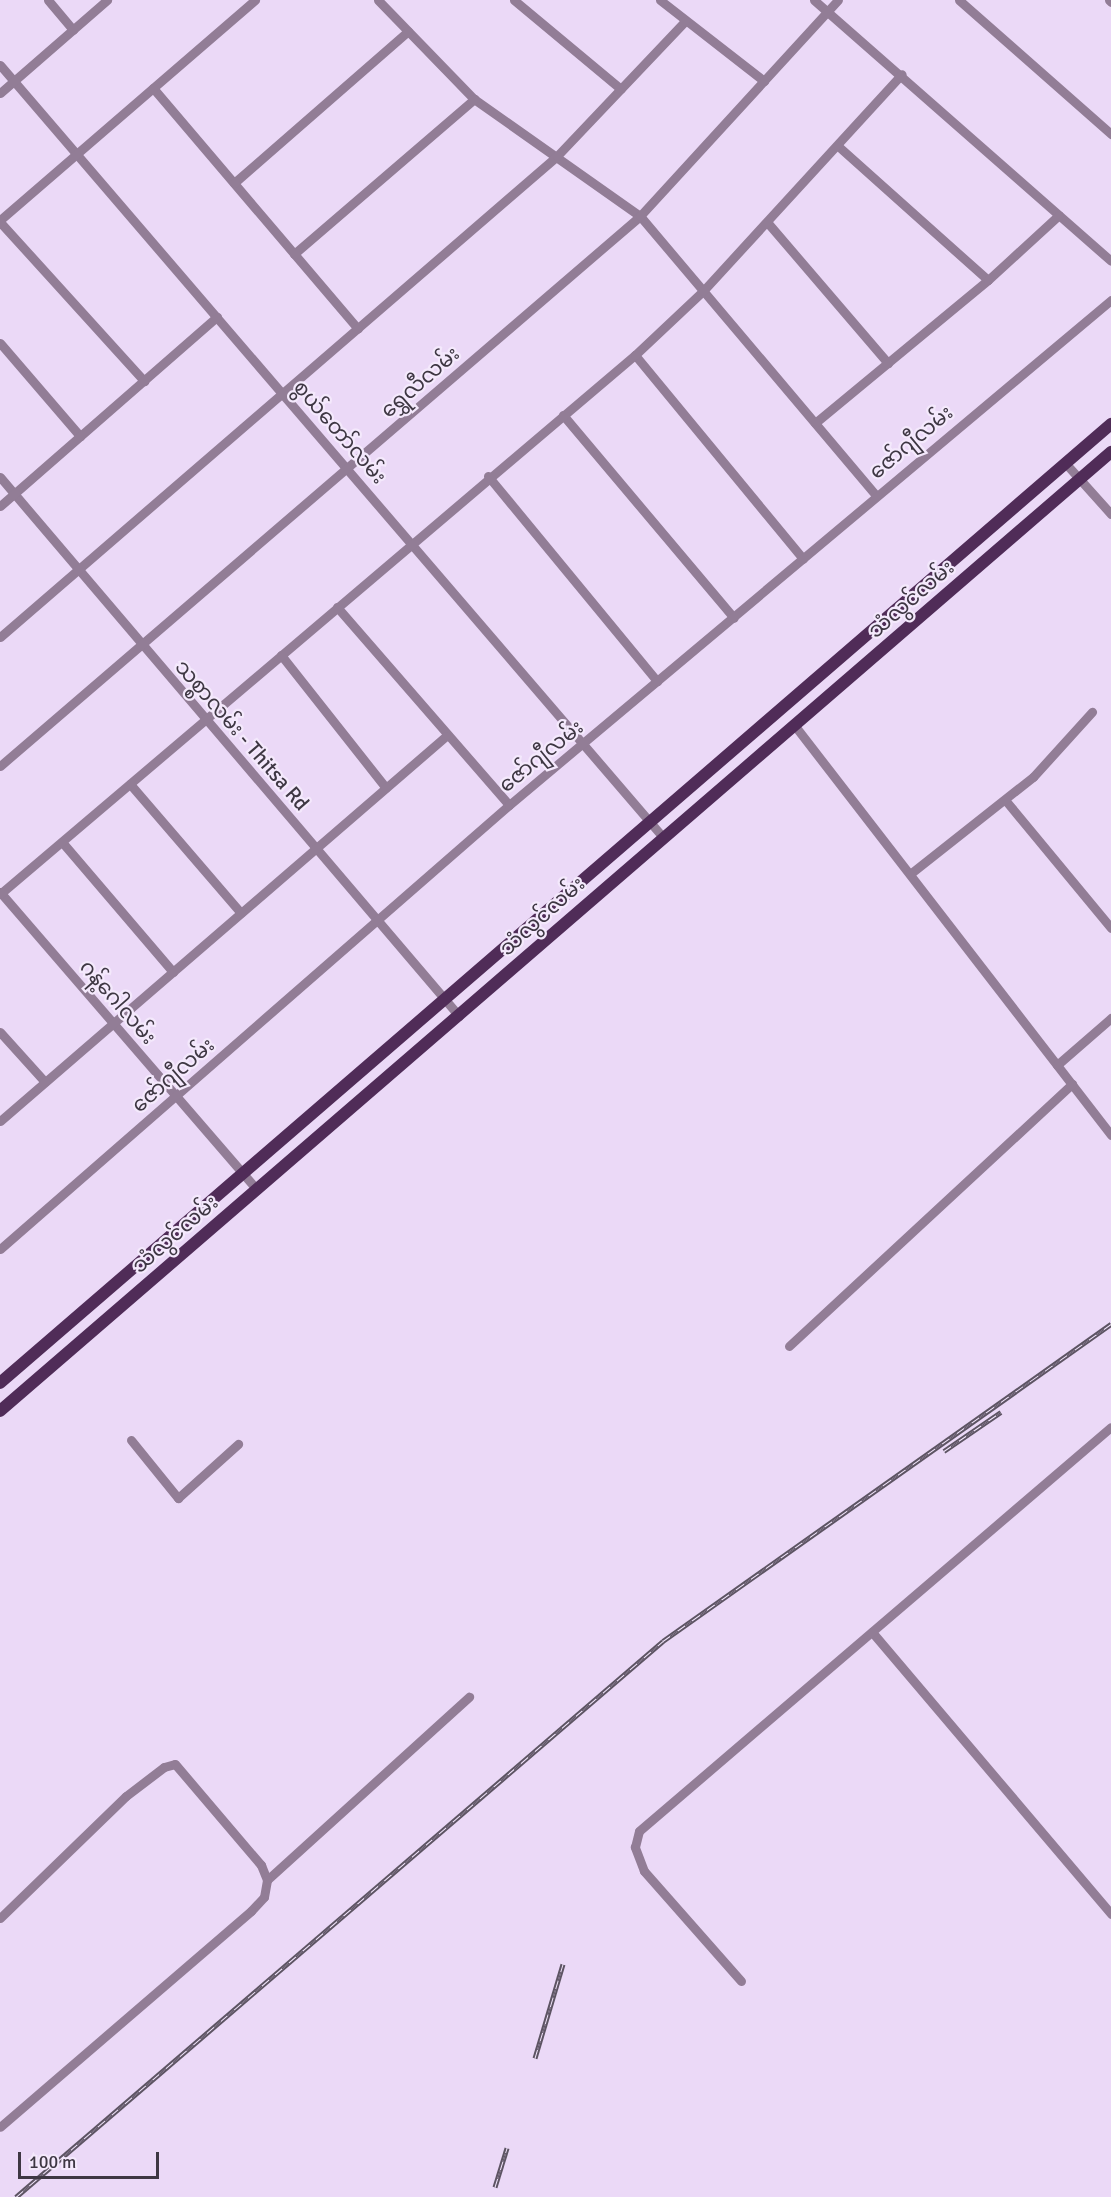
<!DOCTYPE html>
<html>
<head>
<meta charset="utf-8">
<style>
	body { margin:0 }
	#map { position:relative; width:1111px; height:2197px; overflow:hidden; background:#ebd9f7; font-family:Signika,"Noto Sans Myanmar",sans-serif }
	div>[style] { position:absolute }
	.minor>* { height:9px; margin:-4.5px; padding:0 4.5px; transform-origin:4.5px; border-radius:4.5px; background:#927d96 }
	.major>* { height:12px; margin:-6px; padding:0 6px; transform-origin:6px; border-radius:6px; background:#502c58 }
	.rail>* { height:5px; margin-top:-2.5px; transform-origin:0; background:repeating-linear-gradient(90deg,#f4e9fc 0 9px,#5d5463 0 18px); box-sizing:border-box; border-block:2px solid #5d5463 }
	span { translate:-50% -50%; white-space:nowrap; text-align:center; line-height:1.15; -webkit-text-stroke:4.5px #f4e9fc; paint-order:stroke }
	.street-label { font-size:21px; color:#3e3743 }
	.scale { position:absolute; left:18px; top:2152px; width:141px; height:27px; box-sizing:border-box; border:3px solid #3e3743; border-top:0; padding-left:8px; font-size:18px; line-height:21px; white-space:nowrap; color:#3e3743; -webkit-text-stroke:4px #f4e9fc; paint-order:stroke }
</style>
</head>
<body>
<div id="map">
	<div class="minor">
		<i style="left:48px;top:0;width:39px;rotate:50deg"></i>
		<i style="left:378px;top:0;width:138px;rotate:45.9deg"></i>
		<i style="left:474px;top:99px;width:203px;rotate:35.2deg"></i>
		<i style="left:640px;top:216px;width:365px;rotate:49.8deg"></i>
		<i style="left:514px;top:0;width:139px;rotate:39.8deg"></i>
		<i style="left:660px;top:0;width:132px;rotate:37.9deg"></i>
		<i style="left:814px;top:0;width:395px;rotate:41.3deg"></i>
		<i style="left:959px;top:0;width:203px;rotate:41.4deg"></i>
		<i style="left:1109px;top:0;width:3px;rotate:45deg"></i>
		<i style="left:0;top:65px;width:1016px;rotate:49.35deg"></i>
		<i style="left:153px;top:88px;width:316px;rotate:49.6deg"></i>
		<i style="left:0;top:93px;width:142px;rotate:-41deg"></i>
		<i style="left:838px;top:146px;width:201px;rotate:41.8deg"></i>
		<i style="left:234px;top:183px;width:231px;rotate:-41.1deg"></i>
		<i style="left:0;top:220px;width:337px;rotate:-40.8deg"></i>
		<i style="left:0;top:222px;width:215px;rotate:47.8deg"></i>
		<i style="left:767px;top:222px;width:186px;rotate:49.4deg"></i>
		<i style="left:294px;top:254px;width:238px;rotate:-40.7deg"></i>
		<i style="left:0;top:343px;width:123px;rotate:49.3deg"></i>
		<i style="left:635px;top:355px;width:264px;rotate:50.5deg"></i>
		<i style="left:563px;top:415px;width:265px;rotate:49.9deg"></i>
		<i style="left:815px;top:423px;width:224px;rotate:-39.6deg"></i>
		<i style="left:988px;top:280px;width:96px;rotate:-42.5deg"></i>
		<i style="left:1067px;top:465px;width:66px;rotate:48.1deg"></i>
		<i style="left:488px;top:476px;width:266px;rotate:50.5deg"></i>
		<i style="left:0;top:477px;width:708px;rotate:49.58deg"></i>
		<i style="left:0;top:506px;width:288px;rotate:-41.1deg"></i>
		<i style="left:337px;top:607px;width:262px;rotate:49deg"></i>
		<i style="left:0;top:637px;width:736px;rotate:-40.81deg"></i>
		<i style="left:557px;top:156px;width:186px;rotate:-46.5deg"></i>
		<i style="left:281px;top:655px;width:169px;rotate:51.7deg"></i>
		<i style="left:795px;top:726px;width:517px;rotate:52.31deg"></i>
		<i style="left:0;top:766px;width:844px;rotate:-40.67deg"></i>
		<i style="left:640px;top:216px;width:293px;rotate:-47.5deg"></i>
		<i style="left:130px;top:784px;width:170px;rotate:49.3deg"></i>
		<i style="left:1006px;top:801px;width:165px;rotate:50.4deg"></i>
		<i style="left:62px;top:842px;width:171px;rotate:49.5deg"></i>
		<i style="left:910px;top:874px;width:157px;rotate:-38.3deg"></i>
		<i style="left:1033px;top:777px;width:88px;rotate:-47.8deg"></i>
		<i style="left:0;top:892px;width:392px;rotate:49.2deg"></i>
		<i style="left:0;top:894px;width:833px;rotate:-40.33deg"></i>
		<i style="left:635px;top:355px;width:93px;rotate:-43.3deg"></i>
		<i style="left:703px;top:291px;width:294px;rotate:-47.5deg"></i>
		<i style="left:0;top:1032px;width:67px;rotate:48deg"></i>
		<i style="left:1057px;top:1065px;width:72px;rotate:-41deg"></i>
		<i style="left:0;top:1121px;width:589px;rotate:-40.8deg"></i>
		<i style="left:0;top:1249px;width:675px;rotate:-41.1deg"></i>
		<i style="left:509px;top:805px;width:786px;rotate:-39.99deg"></i>
		<i style="left:789px;top:1346px;width:386px;rotate:-42.8deg"></i>
		<i style="left:131px;top:1440px;width:75px;rotate:51deg"></i>
		<i style="left:178px;top:1498px;width:81px;rotate:-42deg"></i>
		<i style="left:872px;top:1632px;width:370px;rotate:49.7deg"></i>
		<i style="left:267px;top:1880px;width:273px;rotate:-42.2deg"></i>
		<i style="left:0;top:1918px;width:175px;rotate:-44.1deg"></i>
		<i style="left:126px;top:1796px;width:48px;rotate:-37.3deg"></i>
		<i style="left:164px;top:1767px;width:11px;rotate:-15deg"></i>
		<i style="left:175px;top:1764px;width:133px;rotate:49.6deg"></i>
		<i style="left:261px;top:1865px;width:16px;rotate:68deg"></i>
		<i style="left:267px;top:1880px;width:17px;rotate:100deg"></i>
		<i style="left:264px;top:1897px;width:19px;rotate:133deg"></i>
		<i style="left:251px;top:1911px;width:331px;rotate:139.3deg"></i>
		<i style="left:741px;top:1981px;width:147px;rotate:-131.4deg"></i>
		<i style="left:644px;top:1871px;width:26px;rotate:-111deg"></i>
		<i style="left:635px;top:1847px;width:16px;rotate:-76deg"></i>
		<i style="left:639px;top:1831px;width:621px;rotate:-40.56deg"></i>
	</div>
	<div class="major">
		<i style="left:0;top:1383px;width:1468px;rotate:-40.8deg"></i>
		<i style="left:0;top:1411px;width:1468px;rotate:-40.8deg"></i>
	</div>
	<div class="rail">
		<i style="left:944px;top:1451px;width:69px;rotate:-34.4deg"></i>
		<i style="left:535px;top:2058px;width:98px;rotate:-73.4deg"></i>
		<i style="left:495px;top:2187px;width:41px;rotate:-72.9deg"></i>
		<i style="left:16px;top:2197px;width:853px;rotate:-40.67deg"></i>
		<i style="left:663px;top:1641px;width:549px;rotate:-35.28deg"></i>
	</div>
	<div class="street-label">
		<span style="left:420px;top:382px;rotate:-41deg">ရွှေလီလမ်း</span>
		<span style="left:340px;top:432px;rotate:49deg">စွယ်တော်လမ်း</span>
		<span style="left:911px;top:442px;rotate:-40deg">ဇော်ဂျီလမ်း</span>
		<span style="left:911px;top:599px;rotate:-41deg">သံလွင်လမ်း</span>
		<span style="left:242px;top:735px;rotate:49deg">သစ္စာလမ်း - Thitsa Rd</span>
		<span style="left:541px;top:756px;rotate:-39deg">ဇော်ဂျီလမ်း</span>
		<span style="left:542px;top:916px;rotate:-42deg">သံလွင်လမ်း</span>
		<span style="left:118px;top:1002px;rotate:49deg">ဂန့်ဂေါလမ်း</span>
		<span style="left:173px;top:1075px;rotate:-41deg">ဇော်ဂျီလမ်း</span>
		<span style="left:175px;top:1234px;rotate:-41deg">သံလွင်လမ်း</span>
	</div>
	<div class="scale">100 m</div>
</div>
</body>
</html>
